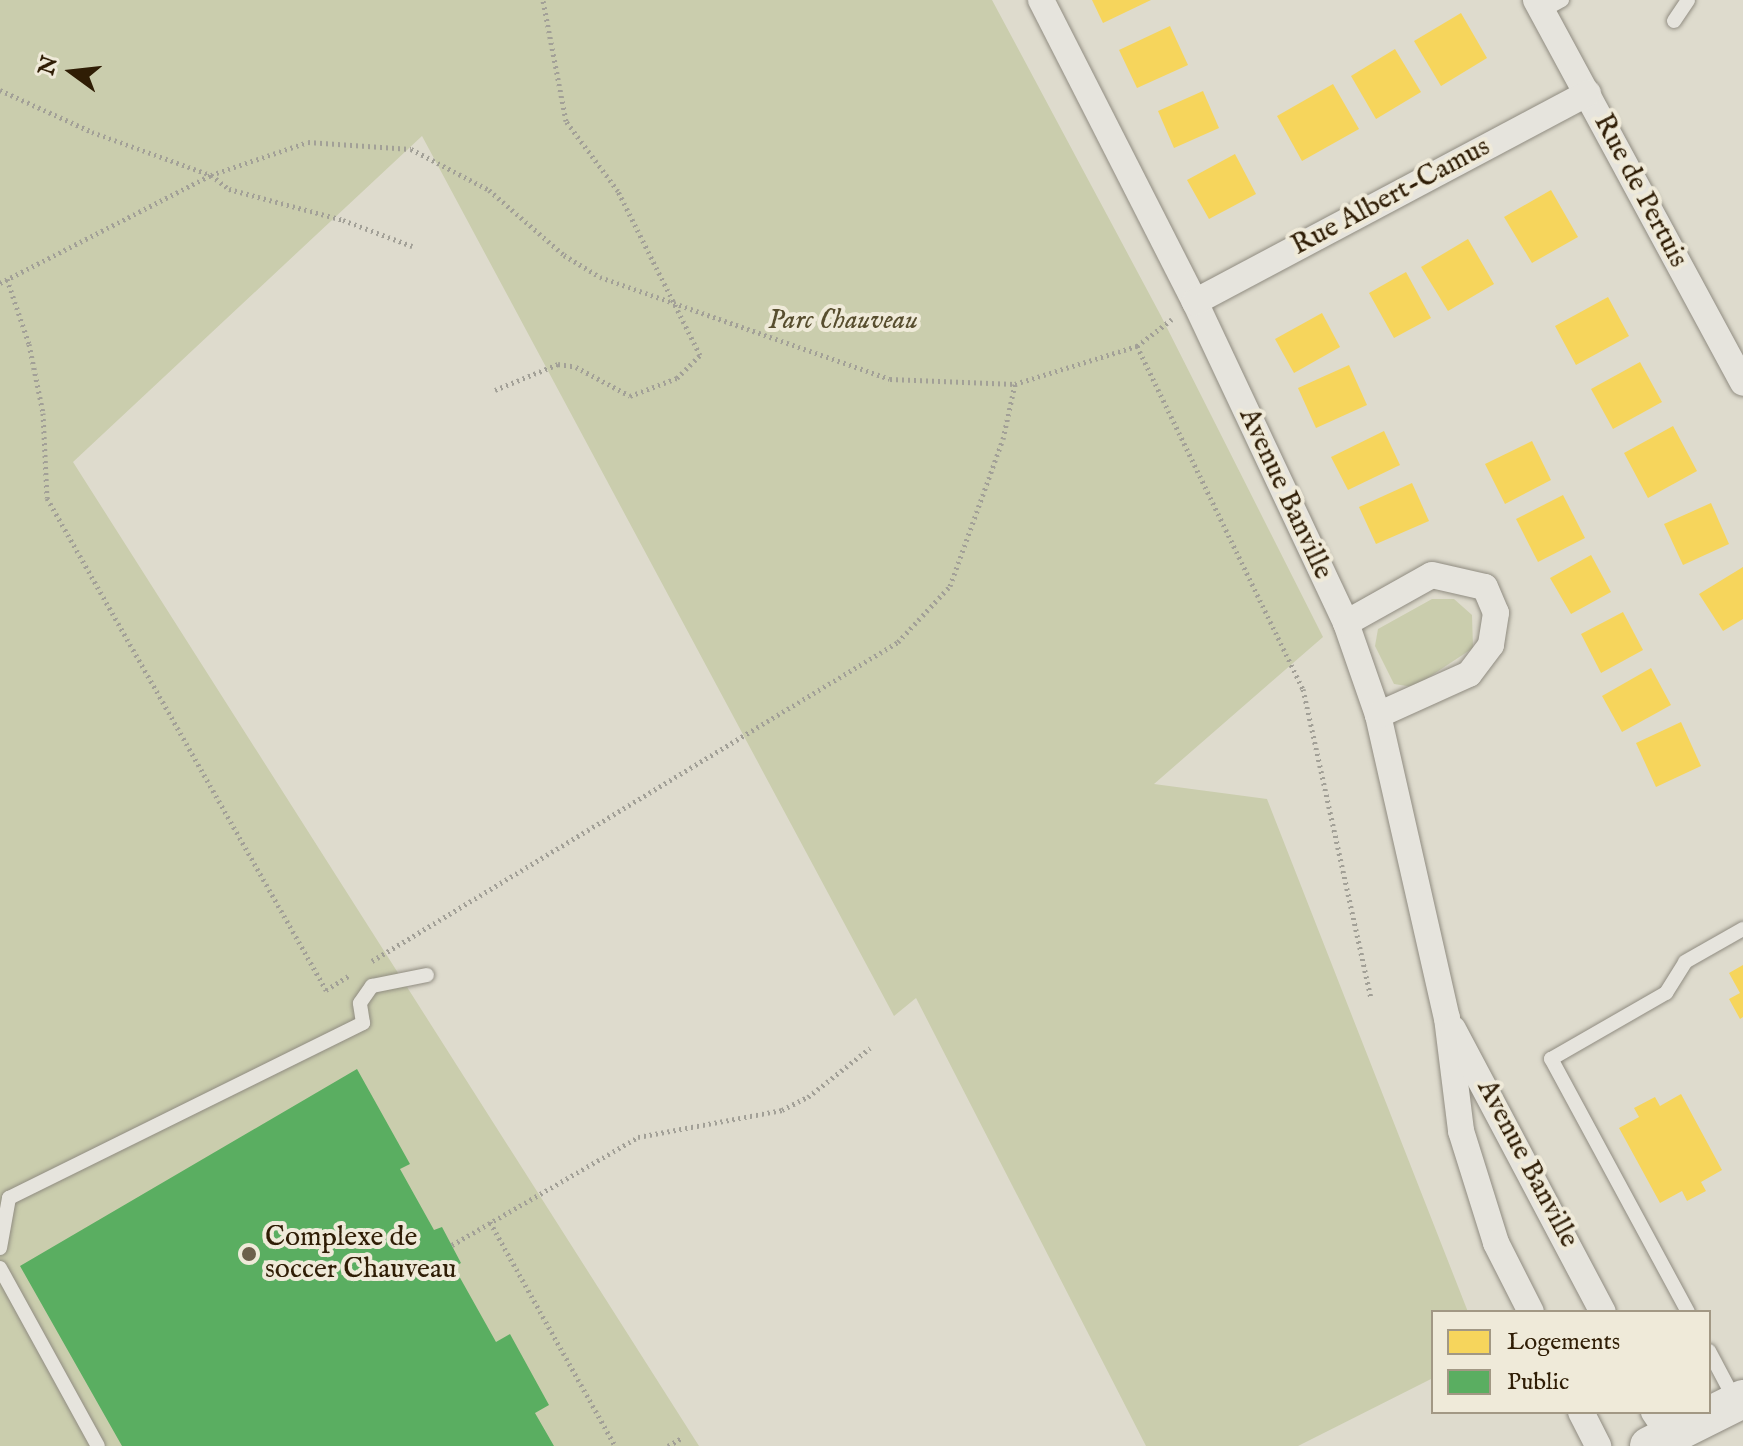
<!DOCTYPE html>
<html>
<head>
<meta charset="utf-8">
<style>
	body { margin:0 }
	#map { position:relative; width:1743px; height:1446px; overflow:hidden; background:#dedbcd; font-family:"IM FELL English",serif }
	div>[style] { position:absolute }
	.green>* { inset:0; background:#cacdad }
	.homes>* { inset:0; background:#f6d55c }
	.public>* { inset:0; background:#5aae61 }
	.path>* { height:5px; margin-top:-2.5px; transform-origin:0; background:repeating-linear-gradient(90deg,#a2a097 0 2px,transparent 0 6px) }
	.roads { filter:drop-shadow(0 0 2px #908c81) drop-shadow(0 0 2px #908c81) }
	.lane>* { height:14px; margin:-7px; padding:0 7px; transform-origin:7px; border-radius:7px; background:#e6e4dd }
	.street>* { height:26px; margin:-13px; padding:0 13px; transform-origin:13px; border-radius:13px; background:#e6e4dd }
	.secondary>* { height:38px; margin:-19px; padding:0 19px; transform-origin:19px; border-radius:19px; background:#e6e4dd }
	.dots>* { width:22px; height:22px; translate:-50% -50%; box-sizing:border-box; border:4px solid #efead9; border-radius:50% }
	span { translate:-50% -50%; white-space:nowrap; text-align:center; line-height:1.15; -webkit-text-stroke:8px #efead9; paint-order:stroke }
	.street-label { font-size:28px; color:#2f1d05 }
	.park-label { font-size:28px; color:#584e2f; font-style:italic }
	.poi-label { font-size:28px; color:#2f1d05 }
	.left { translate:0 -50%; text-align:left }
	.legend { position:absolute; left:1431px; top:1310px; width:280px; height:104px; box-sizing:border-box; background:#efead9; border:2px solid #a29884; margin:0; padding:10px 14px; list-style:none; font-size:24px; color:#2f1d05 }
	.legend li { display:flex; align-items:center; gap:16px; height:40px }
	.legend b { width:40px; border:2px solid #a29884 }
	.north { position:absolute; left:32px; top:32px; width:80px; height:80px; -webkit-text-stroke:6px #efead9; paint-order:stroke; rotate:285deg; font-size:22px; font-weight:700; line-height:32px; text-align:center; color:#2f1d05 }
	.north::after { content:''; display:block; margin:auto; width:28px; height:36px; background:#2f1d05; clip-path:polygon(50% 0,100% 100%,50% 72%,0 100%) }
</style>
</head>
<body>
<div id="map">
	<div class="green">
		<i style="clip-path:polygon(0 0,992px 0,1160px 314px,1323px 637px,1154px 784px,1267px 799px,1468px 1312px,1433px 1312px,1433px 1378px,1298px 1446px,1146px 1446px,916px 998px,894px 1016px,422px 136px,73px 462px,699px 1446px,0 1446px)"></i>
		<i style="clip-path:polygon(1432px 599px,1454px 599px,1472px 615px,1473px 648px,1414px 687px,1394px 684px,1375px 646px,1378px 629px)"></i>
	</div>
	<div class="homes">
		<i style="clip-path:polygon(1092px 0,1151px 0,1103px 23px)"></i>
		<i style="clip-path:polygon(1461px 13px,1487px 58px,1441px 86px,1414px 41px)"></i>
		<i style="clip-path:polygon(1170px 26px,1188px 65px,1137px 88px,1119px 50px)"></i>
		<i style="clip-path:polygon(1395px 49px,1421px 92px,1376px 119px,1351px 76px)"></i>
		<i style="clip-path:polygon(1333px 84px,1359px 129px,1302px 161px,1277px 116px)"></i>
		<i style="clip-path:polygon(1203px 91px,1219px 128px,1174px 148px,1158px 111px)"></i>
		<i style="clip-path:polygon(1235px 154px,1256px 194px,1209px 219px,1187px 180px)"></i>
		<i style="clip-path:polygon(1551px 190px,1578px 237px,1532px 263px,1504px 217px)"></i>
		<i style="clip-path:polygon(1468px 239px,1494px 284px,1448px 311px,1421px 267px)"></i>
		<i style="clip-path:polygon(1406px 272px,1431px 318px,1394px 338px,1369px 293px)"></i>
		<i style="clip-path:polygon(1608px 297px,1629px 336px,1576px 365px,1555px 326px)"></i>
		<i style="clip-path:polygon(1322px 313px,1340px 347px,1294px 373px,1275px 339px)"></i>
		<i style="clip-path:polygon(1640px 362px,1662px 402px,1613px 429px,1591px 389px)"></i>
		<i style="clip-path:polygon(1349px 365px,1367px 405px,1316px 428px,1298px 388px)"></i>
		<i style="clip-path:polygon(1673px 426px,1697px 471px,1648px 498px,1624px 453px)"></i>
		<i style="clip-path:polygon(1384px 431px,1400px 465px,1348px 490px,1331px 457px)"></i>
		<i style="clip-path:polygon(1532px 441px,1551px 480px,1505px 504px,1485px 464px)"></i>
		<i style="clip-path:polygon(1412px 483px,1429px 521px,1376px 544px,1359px 507px)"></i>
		<i style="clip-path:polygon(1563px 495px,1585px 538px,1538px 562px,1516px 519px)"></i>
		<i style="clip-path:polygon(1711px 503px,1729px 544px,1683px 565px,1664px 524px)"></i>
		<i style="clip-path:polygon(1591px 555px,1611px 592px,1571px 614px,1550px 578px)"></i>
		<i style="clip-path:polygon(1743px 567px,1743px 619px,1723px 631px,1699px 594px)"></i>
		<i style="clip-path:polygon(1623px 612px,1643px 650px,1601px 673px,1581px 634px)"></i>
		<i style="clip-path:polygon(1651px 668px,1671px 705px,1622px 732px,1602px 696px)"></i>
		<i style="clip-path:polygon(1681px 722px,1701px 766px,1656px 787px,1636px 743px)"></i>
		<i style="clip-path:polygon(1743px 965px,1743px 1017px,1740px 1019px,1729px 999px,1740px 993px,1729px 973px)"></i>
		<i style="clip-path:polygon(1681px 1094px,1722px 1170px,1701px 1182px,1706px 1191px,1687px 1201px,1682px 1191px,1660px 1203px,1619px 1128px,1639px 1117px,1634px 1108px,1655px 1097px,1660px 1106px)"></i>
	</div>
	<div class="public">
		<i style="clip-path:polygon(357px 1069px,410px 1164px,400px 1169px,434px 1230px,442px 1227px,461px 1263px,454px 1267px,496px 1342px,510px 1334px,549px 1405px,535px 1413px,554px 1446px,122px 1446px,20px 1266px)"></i>
	</div>
	<div class="path">
		<i style="left:0;top:90px;width:101px;rotate:24.5deg"></i>
		<i style="left:92px;top:132px;width:127px;rotate:19.9deg"></i>
		<i style="left:211px;top:175px;width:23px;rotate:38deg"></i>
		<i style="left:229px;top:189px;width:118px;rotate:15.2deg"></i>
		<i style="left:343px;top:220px;width:74px;rotate:20.6deg"></i>
		<i style="left:7px;top:279px;width:69px;rotate:71.3deg"></i>
		<i style="left:29px;top:344px;width:70px;rotate:78.5deg"></i>
		<i style="left:43px;top:413px;width:85px;rotate:87.3deg"></i>
		<i style="left:47px;top:498px;width:566px;rotate:60.44deg"></i>
		<i style="left:326px;top:990px;width:28px;rotate:-32deg"></i>
		<i style="left:0;top:283px;width:237px;rotate:-27.1deg"></i>
		<i style="left:211px;top:175px;width:102px;rotate:-18.8deg"></i>
		<i style="left:308px;top:142px;width:103px;rotate:3.9deg"></i>
		<i style="left:411px;top:149px;width:88px;rotate:27.7deg"></i>
		<i style="left:489px;top:190px;width:99px;rotate:40.9deg"></i>
		<i style="left:564px;top:255px;width:42px;rotate:31.4deg"></i>
		<i style="left:600px;top:277px;width:307px;rotate:19.4deg"></i>
		<i style="left:890px;top:379px;width:125px;rotate:2.3deg"></i>
		<i style="left:1015px;top:384px;width:128px;rotate:-17.3deg"></i>
		<i style="left:1137px;top:346px;width:44px;rotate:-37.6deg"></i>
		<i style="left:1137px;top:346px;width:381px;rotate:64.2deg"></i>
		<i style="left:1303px;top:689px;width:317px;rotate:77.6deg"></i>
		<i style="left:495px;top:390px;width:68px;rotate:-22.4deg"></i>
		<i style="left:558px;top:364px;width:18px;rotate:9deg"></i>
		<i style="left:576px;top:367px;width:61px;rotate:28.2deg"></i>
		<i style="left:630px;top:396px;width:50px;rotate:-21deg"></i>
		<i style="left:677px;top:378px;width:33px;rotate:-45deg"></i>
		<i style="left:700px;top:355px;width:183px;rotate:-116.6deg"></i>
		<i style="left:618px;top:191px;width:87px;rotate:-126.6deg"></i>
		<i style="left:566px;top:121px;width:123px;rotate:-100.8deg"></i>
		<i style="left:372px;top:961px;width:615px;rotate:-31.24deg"></i>
		<i style="left:898px;top:642px;width:76px;rotate:-47.1deg"></i>
		<i style="left:950px;top:586px;width:156px;rotate:-70.2deg"></i>
		<i style="left:1003px;top:439px;width:56px;rotate:-77.7deg"></i>
		<i style="left:490px;top:1222px;width:257px;rotate:60.8deg"></i>
		<i style="left:452px;top:1245px;width:215px;rotate:-30.1deg"></i>
		<i style="left:638px;top:1137px;width:147px;rotate:-10.6deg"></i>
		<i style="left:782px;top:1110px;width:29px;rotate:-27deg"></i>
		<i style="left:808px;top:1097px;width:79px;rotate:-38.3deg"></i>
		<i style="left:668px;top:1446px;width:16px;rotate:-30deg"></i>
	</div>
	<div class="roads">
		<div class="lane">
			<i style="left:1542px;top:11px;width:23px;rotate:-29deg"></i>
			<i style="left:1674px;top:21px;width:25px;rotate:-56deg"></i>
			<i style="left:0;top:1248px;width:51px;rotate:-79.8deg"></i>
			<i style="left:9px;top:1198px;width:395px;rotate:-26.3deg"></i>
			<i style="left:363px;top:1023px;width:20px;rotate:-99deg"></i>
			<i style="left:360px;top:1003px;width:21px;rotate:-55deg"></i>
			<i style="left:372px;top:986px;width:56px;rotate:-11.3deg"></i>
			<i style="left:0;top:1268px;width:203px;rotate:61.2deg"></i>
			<i style="left:1688px;top:1312px;width:288px;rotate:-118.4deg"></i>
			<i style="left:1551px;top:1059px;width:133px;rotate:-29.9deg"></i>
			<i style="left:1666px;top:993px;width:36px;rotate:-58deg"></i>
			<i style="left:1685px;top:962px;width:67px;rotate:-29.6deg"></i>
			<i style="left:1709px;top:1351px;width:58px;rotate:62.1deg"></i>
		</div>
		<div class="street">
			<i style="left:1041px;top:0;width:339px;rotate:63deg"></i>
			<i style="left:1195px;top:302px;width:355px;rotate:64.8deg"></i>
			<i style="left:1346px;top:623px;width:97px;rotate:70.8deg"></i>
			<i style="left:1378px;top:715px;width:311px;rotate:77.2deg"></i>
			<i style="left:1447px;top:1018px;width:114px;rotate:82.9deg"></i>
			<i style="left:1461px;top:1131px;width:117px;rotate:72.6deg"></i>
			<i style="left:1496px;top:1243px;width:77px;rotate:63.1deg"></i>
			<i style="left:1536px;top:0;width:435px;rotate:61.6deg"></i>
			<i style="left:1195px;top:302px;width:445px;rotate:-28deg"></i>
			<i style="left:1346px;top:623px;width:98px;rotate:-29.2deg"></i>
			<i style="left:1432px;top:575px;width:54px;rotate:12.8deg"></i>
			<i style="left:1485px;top:587px;width:28px;rotate:67deg"></i>
			<i style="left:1496px;top:613px;width:32px;rotate:99deg"></i>
			<i style="left:1491px;top:645px;width:36px;rotate:127deg"></i>
			<i style="left:1469px;top:674px;width:100px;rotate:155.7deg"></i>
			<i style="left:1453px;top:1029px;width:320px;rotate:62.1deg"></i>
			<i style="left:1581px;top:1412px;width:38px;rotate:63deg"></i>
			<i style="left:1654px;top:1412px;width:29px;rotate:56deg"></i>
		</div>
		<div class="secondary">
			<i style="left:1649px;top:1446px;width:105px;rotate:-26.6deg"></i>
		</div>
	</div>
	<div class="dots">
		<i style="left:249px;top:1254px;background:#6c604b"></i>
	</div>
	<div class="street-label">
		<span style="left:1640px;top:191px;rotate:62deg">Rue de Pertuis</span>
		<span style="left:1391px;top:197px;rotate:-28deg">Rue Albert-Camus</span>
		<span style="left:1285px;top:494px;rotate:65deg">Avenue Banville</span>
		<span style="left:1527px;top:1164px;rotate:62deg">Avenue Banville</span>
	</div>
	<div class="park-label">
		<span style="left:843px;top:321px">Parc Chauveau</span>
	</div>
	<div class="poi-label">
		<span class="left" style="left:265px;top:1254px">Complexe de<br>soccer Chauveau</span>
	</div>
	<ul class="legend">
	<li><b style="height:22px;background:#f6d55c"></b>Logements</li>
	<li><b style="height:22px;background:#5aae61"></b>Public</li>
	</ul>
	<div class="north">N</div>
</div>
</body>
</html>
